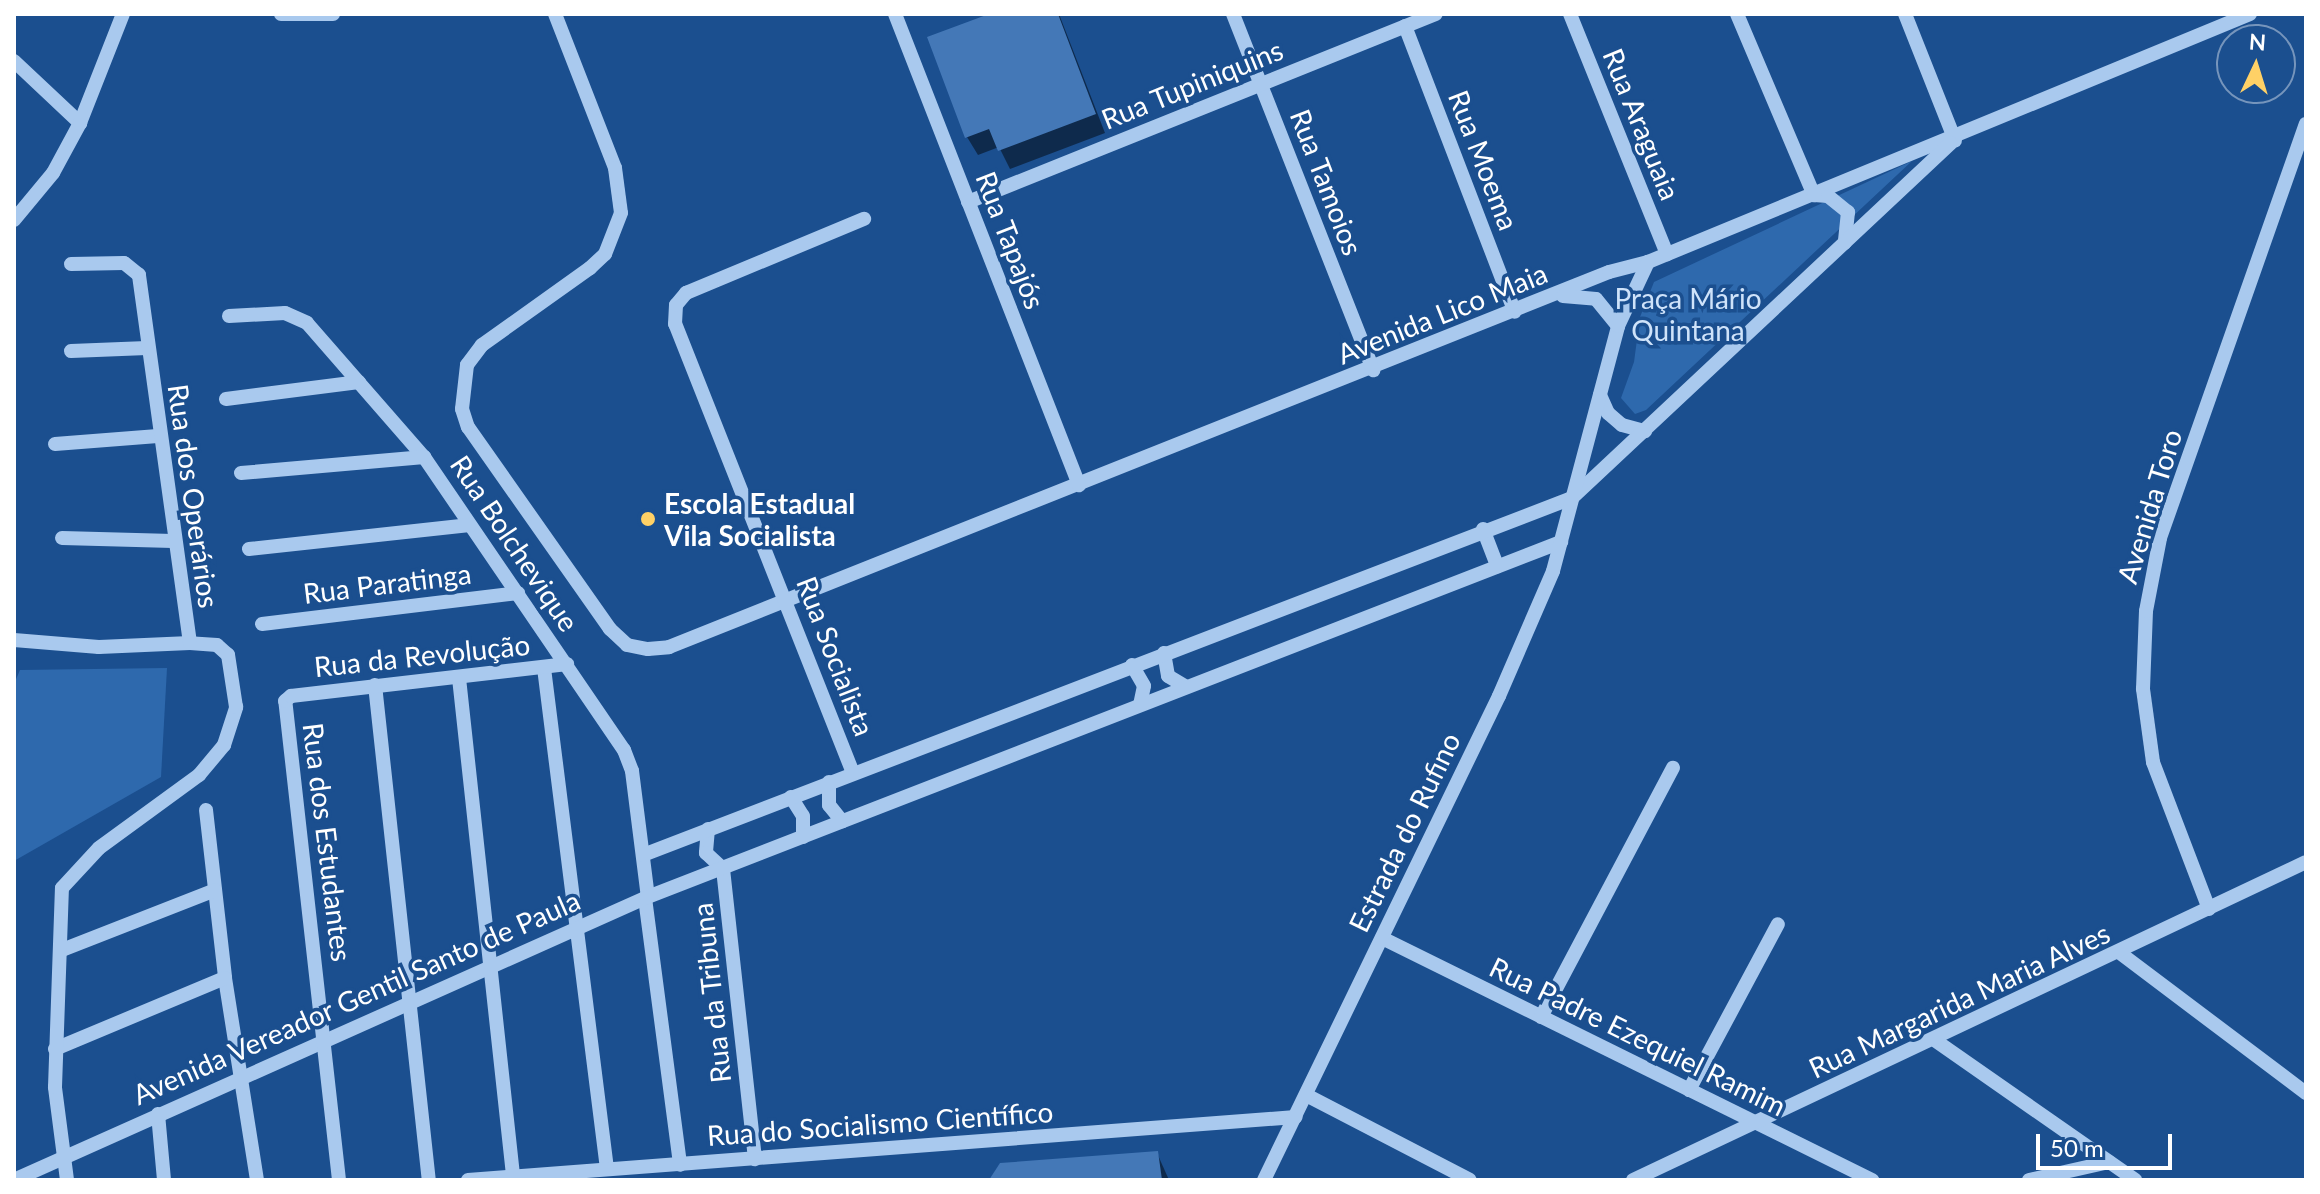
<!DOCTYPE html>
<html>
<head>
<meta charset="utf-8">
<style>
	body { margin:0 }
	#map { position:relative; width:2320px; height:1194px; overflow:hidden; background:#1b4f8f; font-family:Lato,sans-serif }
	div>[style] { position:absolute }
	.green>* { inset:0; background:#2e69ad }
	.shadow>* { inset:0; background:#0007 }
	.building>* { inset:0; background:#4478b7 }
	.minor>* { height:14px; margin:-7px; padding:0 7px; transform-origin:7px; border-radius:7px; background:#a9c9ee }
	.dots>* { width:22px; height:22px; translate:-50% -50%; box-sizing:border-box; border:4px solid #1b4f8f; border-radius:50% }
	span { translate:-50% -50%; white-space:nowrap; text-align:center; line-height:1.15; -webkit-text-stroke:7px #1b4f8f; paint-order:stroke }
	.street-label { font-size:28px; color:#fff }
	.park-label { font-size:28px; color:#cfe3fa }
	.poi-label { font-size:28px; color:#fff; font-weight:700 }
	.left { translate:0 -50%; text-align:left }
	.frame { position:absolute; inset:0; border:16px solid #fff; pointer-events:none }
	.north { position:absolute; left:2216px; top:24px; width:80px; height:80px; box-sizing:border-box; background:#1b4f8f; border:2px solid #7695bc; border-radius:50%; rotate:4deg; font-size:22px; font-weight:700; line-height:32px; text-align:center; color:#fff }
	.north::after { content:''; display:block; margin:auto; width:28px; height:36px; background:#ffd166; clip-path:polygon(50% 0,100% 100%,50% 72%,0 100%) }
	.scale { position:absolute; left:2036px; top:1134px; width:136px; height:36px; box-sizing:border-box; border:4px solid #fff; border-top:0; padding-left:10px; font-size:24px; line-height:28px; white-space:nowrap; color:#fff; -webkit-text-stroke:6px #1b4f8f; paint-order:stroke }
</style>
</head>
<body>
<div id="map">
	<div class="green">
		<i style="clip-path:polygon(1912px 161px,1646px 410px,1635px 414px,1621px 398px,1634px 362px,1640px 317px,1654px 282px)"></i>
		<i style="clip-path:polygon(167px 668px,161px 777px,14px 861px,14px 684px,20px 670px)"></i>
	</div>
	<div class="shadow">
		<i style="clip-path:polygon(995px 14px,1059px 14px,1105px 133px,1010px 169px,999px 147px,978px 155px,967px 137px)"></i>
		<i style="clip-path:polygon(1157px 1153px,1169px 1180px,991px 1180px)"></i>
	</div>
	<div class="building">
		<i style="clip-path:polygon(989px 14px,1058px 14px,1096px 114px,998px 151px,989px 129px,965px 138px,927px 37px)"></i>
		<i style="clip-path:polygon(1158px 1151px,1162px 1180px,989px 1180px,1000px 1163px)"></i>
	</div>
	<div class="minor">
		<i style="left:281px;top:14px;width:52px"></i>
		<i style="left:555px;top:14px;width:165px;rotate:68.7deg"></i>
		<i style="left:615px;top:168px;width:45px;rotate:82.4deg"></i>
		<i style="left:621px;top:213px;width:44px;rotate:111.3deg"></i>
		<i style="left:605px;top:254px;width:21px;rotate:137deg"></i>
		<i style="left:590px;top:268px;width:133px;rotate:144.5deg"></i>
		<i style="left:482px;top:345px;width:25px;rotate:127deg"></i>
		<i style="left:467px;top:365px;width:44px;rotate:96.5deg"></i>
		<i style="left:462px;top:409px;width:19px;rotate:72deg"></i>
		<i style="left:468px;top:427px;width:247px;rotate:54.9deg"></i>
		<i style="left:610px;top:629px;width:23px;rotate:43deg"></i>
		<i style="left:627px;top:645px;width:21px;rotate:11deg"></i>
		<i style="left:648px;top:649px;width:21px;rotate:-5deg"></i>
		<i style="left:669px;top:647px;width:1012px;rotate:-21.75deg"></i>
		<i style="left:1609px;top:272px;width:40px;rotate:-14.4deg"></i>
		<i style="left:1648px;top:262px;width:651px;rotate:-22.39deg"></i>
		<i style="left:895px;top:14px;width:506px;rotate:68.66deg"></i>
		<i style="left:1233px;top:14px;width:383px;rotate:68.5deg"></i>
		<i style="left:1570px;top:14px;width:259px;rotate:68deg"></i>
		<i style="left:1737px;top:14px;width:197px;rotate:67deg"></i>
		<i style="left:1814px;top:195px;width:14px;rotate:4deg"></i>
		<i style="left:1828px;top:196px;width:26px;rotate:39deg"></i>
		<i style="left:1848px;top:212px;width:31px;rotate:96deg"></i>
		<i style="left:1905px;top:14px;width:136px;rotate:68.4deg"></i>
		<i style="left:1405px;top:26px;width:306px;rotate:69deg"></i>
		<i style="left:14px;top:61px;width:91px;rotate:43.2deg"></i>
		<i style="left:968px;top:202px;width:504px;rotate:-21.89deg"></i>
		<i style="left:14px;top:220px;width:61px;rotate:-50.3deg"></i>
		<i style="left:53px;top:173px;width:57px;rotate:-61.6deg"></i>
		<i style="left:80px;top:123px;width:117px;rotate:-68.5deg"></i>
		<i style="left:1563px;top:296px;width:33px;rotate:5deg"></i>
		<i style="left:1596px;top:299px;width:35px;rotate:51deg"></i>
		<i style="left:229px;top:316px;width:56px;rotate:-3.1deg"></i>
		<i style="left:285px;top:313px;width:24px;rotate:24deg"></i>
		<i style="left:307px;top:323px;width:178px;rotate:48.9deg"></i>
		<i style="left:424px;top:457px;width:355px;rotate:55.7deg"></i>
		<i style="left:624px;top:750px;width:22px;rotate:69deg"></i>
		<i style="left:632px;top:771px;width:127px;rotate:82.8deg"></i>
		<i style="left:71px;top:351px;width:76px;rotate:-2.3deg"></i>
		<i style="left:1600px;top:395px;width:20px;rotate:66deg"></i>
		<i style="left:1608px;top:413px;width:18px;rotate:41deg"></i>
		<i style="left:1622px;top:425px;width:24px;rotate:15deg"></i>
		<i style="left:226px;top:399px;width:134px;rotate:-7.3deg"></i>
		<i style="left:55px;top:444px;width:103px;rotate:-4.4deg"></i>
		<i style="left:241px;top:473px;width:184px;rotate:-5deg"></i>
		<i style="left:1483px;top:529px;width:40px;rotate:69deg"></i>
		<i style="left:62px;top:538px;width:111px;rotate:1.5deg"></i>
		<i style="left:249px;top:549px;width:222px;rotate:-6.2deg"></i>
		<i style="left:262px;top:624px;width:258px;rotate:-6.9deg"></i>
		<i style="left:14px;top:640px;width:85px;rotate:4.7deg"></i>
		<i style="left:99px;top:647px;width:91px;rotate:-2.5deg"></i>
		<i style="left:1164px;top:653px;width:23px;rotate:80deg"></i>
		<i style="left:1168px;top:676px;width:21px;rotate:31deg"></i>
		<i style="left:1132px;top:665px;width:24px;rotate:60deg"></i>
		<i style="left:1144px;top:686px;width:19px;rotate:102deg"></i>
		<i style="left:544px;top:668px;width:505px;rotate:82.83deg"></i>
		<i style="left:459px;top:678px;width:500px;rotate:83.8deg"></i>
		<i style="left:375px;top:685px;width:498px;rotate:83.8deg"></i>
		<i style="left:853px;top:773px;width:483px;rotate:-111.6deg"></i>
		<i style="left:675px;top:324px;width:19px;rotate:-87deg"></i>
		<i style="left:676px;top:305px;width:16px;rotate:-50deg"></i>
		<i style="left:686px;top:293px;width:193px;rotate:-22.6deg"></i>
		<i style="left:829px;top:782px;width:23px;rotate:90deg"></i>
		<i style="left:829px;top:805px;width:21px;rotate:51deg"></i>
		<i style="left:791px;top:797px;width:22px;rotate:58deg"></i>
		<i style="left:803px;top:816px;width:21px;rotate:90deg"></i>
		<i style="left:206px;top:810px;width:169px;rotate:83.5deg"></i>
		<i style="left:225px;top:978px;width:205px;rotate:81deg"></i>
		<i style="left:708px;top:829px;width:24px;rotate:95deg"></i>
		<i style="left:706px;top:853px;width:23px;rotate:43deg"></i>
		<i style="left:723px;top:869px;width:292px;rotate:83.7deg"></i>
		<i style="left:643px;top:855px;width:995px;rotate:-21.02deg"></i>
		<i style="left:1572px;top:498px;width:519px;rotate:-43.13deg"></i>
		<i style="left:645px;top:898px;width:269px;rotate:82.5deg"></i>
		<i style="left:2209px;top:909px;width:157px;rotate:-110.9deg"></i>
		<i style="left:2153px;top:762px;width:74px;rotate:-97.8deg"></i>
		<i style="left:2143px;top:689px;width:78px;rotate:-87.8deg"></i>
		<i style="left:2146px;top:611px;width:74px;rotate:-79.1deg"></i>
		<i style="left:2160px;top:538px;width:439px;rotate:-70.6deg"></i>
		<i style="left:1382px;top:938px;width:547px;rotate:26.28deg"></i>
		<i style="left:62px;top:950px;width:164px;rotate:-21.4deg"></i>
		<i style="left:2120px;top:953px;width:233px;rotate:37deg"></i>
		<i style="left:1541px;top:1017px;width:282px;rotate:-62.1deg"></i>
		<i style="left:1936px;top:1041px;width:243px;rotate:34.9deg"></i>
		<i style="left:55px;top:1049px;width:184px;rotate:-22.7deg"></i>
		<i style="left:1689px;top:1090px;width:188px;rotate:-61.8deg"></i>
		<i style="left:1308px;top:1096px;width:182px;rotate:27.4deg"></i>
		<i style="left:158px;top:1114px;width:66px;rotate:84.8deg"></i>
		<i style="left:14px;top:1180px;width:691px;rotate:-24.08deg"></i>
		<i style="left:645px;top:898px;width:983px;rotate:-21.24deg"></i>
		<i style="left:67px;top:1180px;width:94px;rotate:-97.4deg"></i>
		<i style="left:55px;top:1087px;width:199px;rotate:-88deg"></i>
		<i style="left:62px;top:888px;width:54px;rotate:-47.2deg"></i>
		<i style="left:99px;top:848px;width:124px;rotate:-36.1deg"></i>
		<i style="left:199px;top:775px;width:39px;rotate:-50deg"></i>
		<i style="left:224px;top:745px;width:40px;rotate:-72deg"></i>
		<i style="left:236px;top:707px;width:53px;rotate:-98.7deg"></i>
		<i style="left:228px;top:655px;width:15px;rotate:-138deg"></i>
		<i style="left:217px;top:645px;width:27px;rotate:-176deg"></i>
		<i style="left:190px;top:643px;width:372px;rotate:-97.9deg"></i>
		<i style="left:139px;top:275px;width:19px;rotate:-141deg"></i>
		<i style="left:124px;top:263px;width:53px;rotate:178.9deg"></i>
		<i style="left:339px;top:1180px;width:482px;rotate:-96.4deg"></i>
		<i style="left:285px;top:701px;width:8px;rotate:-40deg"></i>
		<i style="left:291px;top:696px;width:278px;rotate:-6.6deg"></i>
		<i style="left:468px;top:1180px;width:830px;rotate:-4.35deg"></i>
		<i style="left:1264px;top:1180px;width:538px;rotate:-64.1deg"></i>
		<i style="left:1499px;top:696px;width:136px;rotate:-66.6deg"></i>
		<i style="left:1553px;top:571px;width:253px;rotate:-75.1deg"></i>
		<i style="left:1618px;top:326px;width:71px;rotate:-64.9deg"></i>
		<i style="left:1633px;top:1180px;width:744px;rotate:-25.29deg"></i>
		<i style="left:2029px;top:1180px;width:82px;rotate:-12.7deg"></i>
	</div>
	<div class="dots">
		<i style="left:648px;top:519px;background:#ffd166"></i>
	</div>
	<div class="street-label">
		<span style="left:1192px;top:84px;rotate:-22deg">Rua Tupiniquins</span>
		<span style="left:1642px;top:124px;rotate:68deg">Rua Araguaia</span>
		<span style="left:1484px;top:160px;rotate:69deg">Rua Moema</span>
		<span style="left:1327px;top:182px;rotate:69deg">Rua Tamoios</span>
		<span style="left:1011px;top:240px;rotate:69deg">Rua Tapajós</span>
		<span style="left:1442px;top:313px;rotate:-22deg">Avenida Lico Maia</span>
		<span style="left:194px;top:496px;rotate:82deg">Rua dos Operários</span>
		<span style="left:2149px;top:506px;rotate:-73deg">Avenida Toro</span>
		<span style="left:515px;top:543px;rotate:56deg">Rua Bolchevique</span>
		<span style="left:387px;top:583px;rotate:-7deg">Rua Paratinga</span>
		<span style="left:422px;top:655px;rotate:-6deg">Rua da Revolução</span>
		<span style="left:836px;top:656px;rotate:69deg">Rua Socialista</span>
		<span style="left:1404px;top:832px;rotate:-64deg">Estrada do Rufino</span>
		<span style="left:328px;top:842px;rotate:83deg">Rua dos Estudantes</span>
		<span style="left:711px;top:993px;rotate:-96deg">Rua da Tribuna</span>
		<span style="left:356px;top:997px;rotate:-24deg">Avenida Vereador Gentil Santo de Paula</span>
		<span style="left:1959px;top:1000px;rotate:-25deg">Rua Margarida Maria Alves</span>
		<span style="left:1638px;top:1036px;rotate:26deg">Rua Padre Ezequiel Ramim</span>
		<span style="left:880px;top:1123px;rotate:-4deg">Rua do Socialismo Científico</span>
	</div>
	<div class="park-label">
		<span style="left:1688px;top:314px">Praça Mário<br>Quintana</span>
	</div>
	<div class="poi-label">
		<span class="left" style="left:664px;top:519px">Escola Estadual<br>Vila Socialista</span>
	</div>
	<div class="frame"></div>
	<div class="north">N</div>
	<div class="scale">50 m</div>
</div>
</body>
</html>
